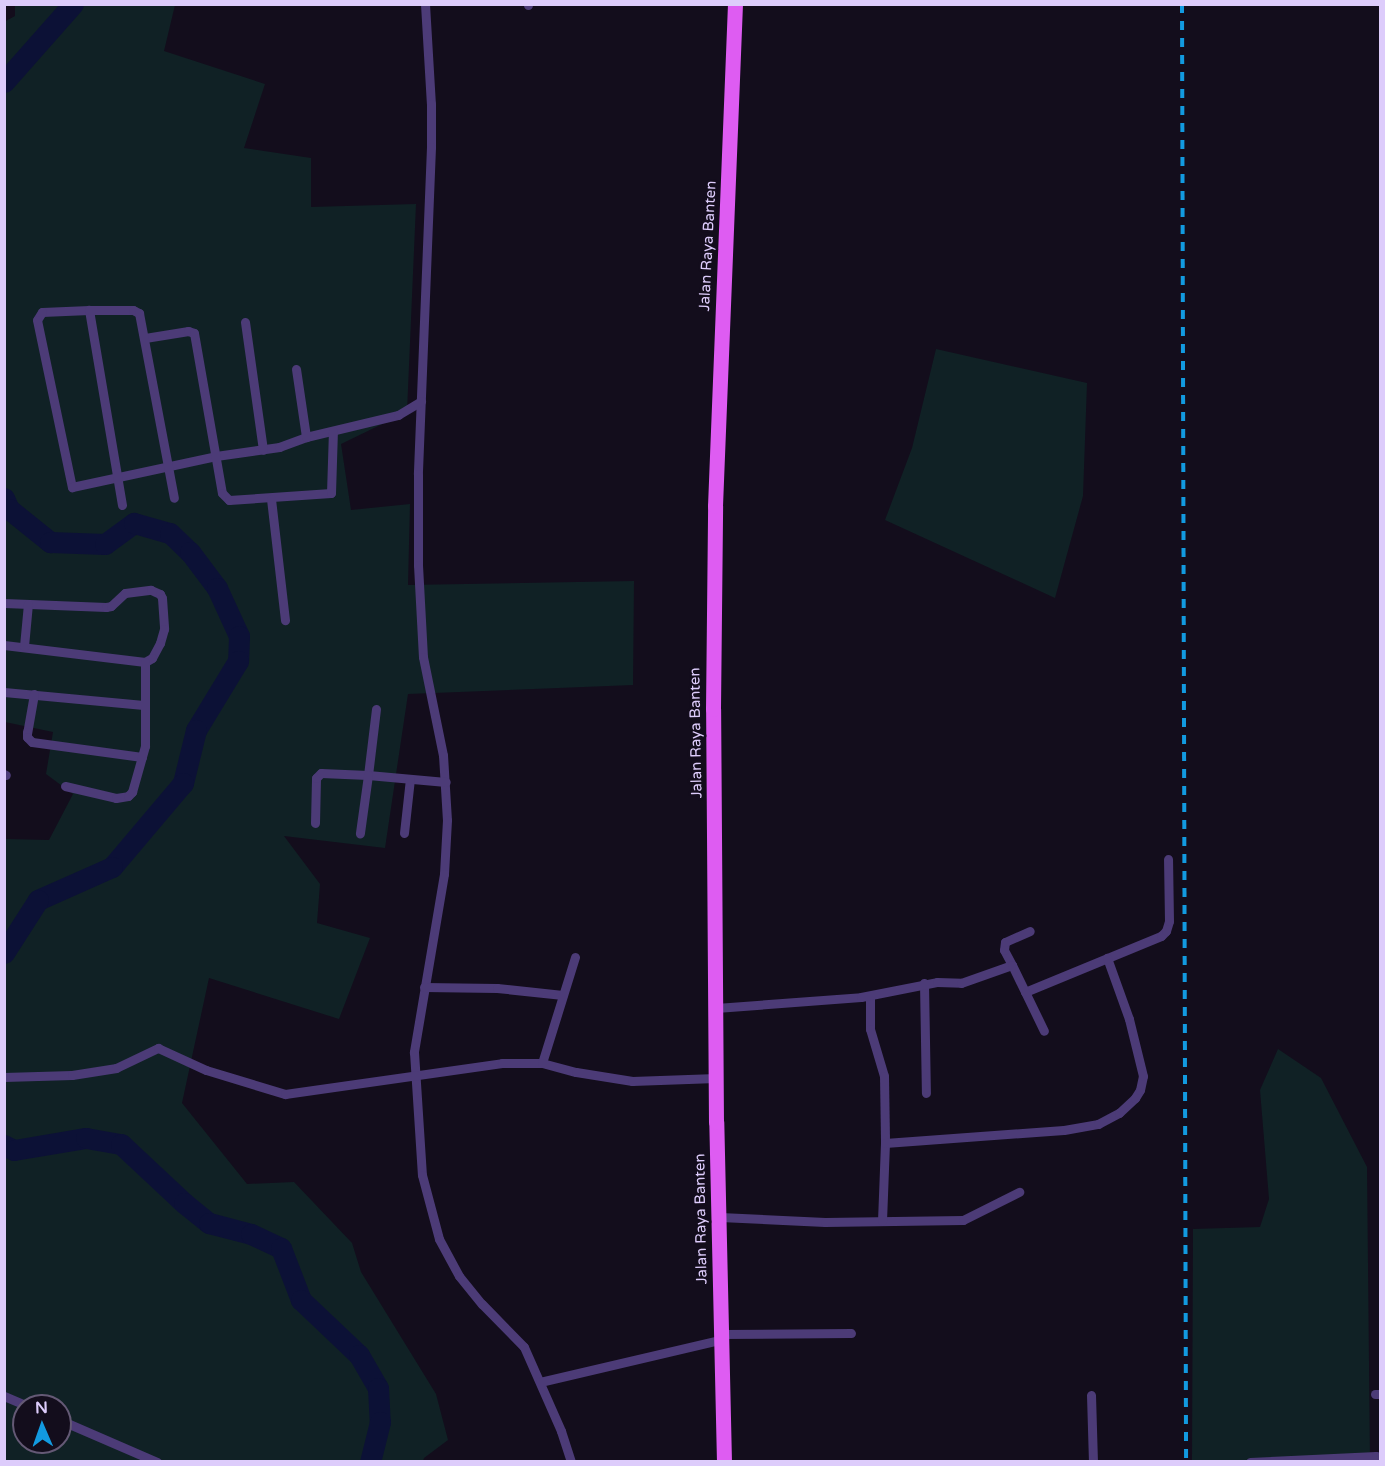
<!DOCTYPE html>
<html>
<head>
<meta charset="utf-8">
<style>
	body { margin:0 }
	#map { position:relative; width:1385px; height:1466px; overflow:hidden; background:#130d1c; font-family:"Varela Round",sans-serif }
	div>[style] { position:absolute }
	.green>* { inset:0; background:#102125 }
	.river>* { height:21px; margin:-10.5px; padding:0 10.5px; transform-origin:10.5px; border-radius:10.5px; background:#0c1136 }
	.minor>* { height:9px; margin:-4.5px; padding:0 4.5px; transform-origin:4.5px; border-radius:4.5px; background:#4c3b77 }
	.primary>* { height:15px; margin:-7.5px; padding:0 7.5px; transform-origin:7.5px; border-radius:7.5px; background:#de5cf2 }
	.rail>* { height:4px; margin-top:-2px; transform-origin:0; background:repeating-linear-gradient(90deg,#129ae0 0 9px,transparent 0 17px) }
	span { translate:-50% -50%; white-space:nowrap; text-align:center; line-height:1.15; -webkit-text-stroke:5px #130d1c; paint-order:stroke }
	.street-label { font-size:15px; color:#ddccfb }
	.frame { position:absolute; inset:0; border:6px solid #ddccfb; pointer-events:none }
	.north { position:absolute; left:12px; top:1394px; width:60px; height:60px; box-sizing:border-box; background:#130d1c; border:2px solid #645975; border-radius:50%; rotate:358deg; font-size:16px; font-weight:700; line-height:24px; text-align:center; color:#ddccfb }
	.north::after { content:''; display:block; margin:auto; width:21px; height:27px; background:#129ae0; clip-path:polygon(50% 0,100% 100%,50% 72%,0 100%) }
</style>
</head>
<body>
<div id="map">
	<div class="green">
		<i style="clip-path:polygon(evenodd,15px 5px,175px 5px,164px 51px,265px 84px,244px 148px,311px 158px,311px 207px,416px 204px,407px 412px,341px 444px,351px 510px,410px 504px,408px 585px,634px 581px,633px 685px,408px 694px,385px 848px,284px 836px,320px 884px,317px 923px,370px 938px,339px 1019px,209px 978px,182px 1103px,247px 1184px,294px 1182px,352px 1243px,361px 1272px,436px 1394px,448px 1440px,424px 1458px,423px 1461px,5px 1461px,5px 839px,49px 840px,73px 794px,46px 774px,53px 732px,5px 722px,4px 22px,15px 16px,15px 5px,24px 1406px,60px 1406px,60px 1442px,24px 1442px,24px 1406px)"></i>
		<i style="clip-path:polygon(936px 349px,1087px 383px,1083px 496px,1055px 598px,885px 520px,912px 448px)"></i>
		<i style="clip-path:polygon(1278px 1049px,1321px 1078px,1367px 1167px,1370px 1461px,1192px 1462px,1193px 1229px,1260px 1227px,1269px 1199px,1260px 1090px)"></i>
	</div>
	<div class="river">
		<i style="left:4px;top:82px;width:104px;rotate:-48.5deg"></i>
		<i style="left:4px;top:498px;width:12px;rotate:66deg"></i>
		<i style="left:9px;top:509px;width:53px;rotate:38.8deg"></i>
		<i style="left:50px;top:542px;width:55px;rotate:2.1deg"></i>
		<i style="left:105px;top:544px;width:36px;rotate:-36deg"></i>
		<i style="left:134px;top:523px;width:37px;rotate:16deg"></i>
		<i style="left:170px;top:533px;width:28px;rotate:44deg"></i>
		<i style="left:190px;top:552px;width:45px;rotate:53.1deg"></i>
		<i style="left:217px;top:588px;width:53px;rotate:65.4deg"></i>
		<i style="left:239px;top:636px;width:25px;rotate:92deg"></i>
		<i style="left:238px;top:661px;width:81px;rotate:121.3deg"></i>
		<i style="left:196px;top:730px;width:55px;rotate:103.8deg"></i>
		<i style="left:183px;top:783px;width:110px;rotate:130.2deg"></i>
		<i style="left:112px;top:867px;width:81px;rotate:156deg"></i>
		<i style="left:38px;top:900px;width:63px;rotate:122.7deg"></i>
		<i style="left:4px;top:1145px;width:11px;rotate:27deg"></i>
		<i style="left:14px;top:1150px;width:73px;rotate:-9.5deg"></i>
		<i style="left:86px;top:1138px;width:36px;rotate:10deg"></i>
		<i style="left:121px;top:1144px;width:86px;rotate:43.1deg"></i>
		<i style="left:184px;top:1203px;width:32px;rotate:39deg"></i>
		<i style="left:209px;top:1223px;width:43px;rotate:14.7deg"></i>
		<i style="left:251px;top:1234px;width:33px;rotate:25deg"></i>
		<i style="left:281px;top:1248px;width:56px;rotate:69deg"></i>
		<i style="left:301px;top:1300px;width:80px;rotate:43.5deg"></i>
		<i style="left:359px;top:1355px;width:38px;rotate:60deg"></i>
		<i style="left:378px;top:1388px;width:34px;rotate:87deg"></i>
		<i style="left:380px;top:1422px;width:41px;rotate:104deg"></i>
	</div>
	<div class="minor">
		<i style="left:425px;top:4px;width:100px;rotate:86.6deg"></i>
		<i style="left:431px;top:104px;width:43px;rotate:90deg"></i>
		<i style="left:431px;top:147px;width:327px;rotate:92.3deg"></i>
		<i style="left:418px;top:474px;width:91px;rotate:90deg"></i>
		<i style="left:418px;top:565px;width:92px;rotate:86.9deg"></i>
		<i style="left:423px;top:657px;width:100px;rotate:78.5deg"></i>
		<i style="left:443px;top:755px;width:65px;rotate:86.5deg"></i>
		<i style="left:447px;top:820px;width:54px;rotate:93.2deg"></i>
		<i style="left:444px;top:874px;width:181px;rotate:99.6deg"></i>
		<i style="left:414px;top:1052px;width:123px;rotate:86.3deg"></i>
		<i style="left:422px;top:1175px;width:66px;rotate:75.1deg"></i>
		<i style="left:439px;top:1239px;width:42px;rotate:61.6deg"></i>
		<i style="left:459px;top:1276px;width:36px;rotate:51deg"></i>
		<i style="left:482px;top:1304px;width:60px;rotate:45.7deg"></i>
		<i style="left:524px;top:1347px;width:92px;rotate:66.2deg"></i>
		<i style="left:561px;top:1431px;width:33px;rotate:72deg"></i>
		<i style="left:528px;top:5px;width:1px;rotate:-90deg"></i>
		<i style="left:89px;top:310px;width:47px;rotate:177.6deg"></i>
		<i style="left:42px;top:312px;width:9px;rotate:122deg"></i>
		<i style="left:37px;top:320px;width:171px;rotate:78.2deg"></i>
		<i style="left:72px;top:487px;width:147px;rotate:-12.1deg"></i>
		<i style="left:216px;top:456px;width:64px;rotate:-8.1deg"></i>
		<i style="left:279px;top:447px;width:29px;rotate:-20deg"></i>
		<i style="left:306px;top:437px;width:95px;rotate:-13.4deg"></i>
		<i style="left:398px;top:415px;width:27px;rotate:-31deg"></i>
		<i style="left:245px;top:322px;width:129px;rotate:82deg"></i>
		<i style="left:145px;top:338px;width:44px;rotate:-9.2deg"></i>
		<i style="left:188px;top:331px;width:6px;rotate:18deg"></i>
		<i style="left:194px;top:333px;width:162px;rotate:80.1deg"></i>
		<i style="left:222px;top:493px;width:10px;rotate:45deg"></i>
		<i style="left:229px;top:500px;width:102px;rotate:-3.9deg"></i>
		<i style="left:331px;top:493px;width:62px;rotate:-88.2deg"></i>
		<i style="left:296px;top:369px;width:69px;rotate:81.6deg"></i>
		<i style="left:271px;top:499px;width:122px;rotate:83.4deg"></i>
		<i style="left:122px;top:505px;width:198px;rotate:-99.6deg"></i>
		<i style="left:89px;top:310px;width:44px"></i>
		<i style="left:133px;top:310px;width:7px;rotate:27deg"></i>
		<i style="left:139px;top:313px;width:188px;rotate:79.3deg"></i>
		<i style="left:4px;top:603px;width:102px;rotate:2.2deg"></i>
		<i style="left:106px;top:607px;width:5px;rotate:-11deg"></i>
		<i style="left:111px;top:606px;width:19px;rotate:-43deg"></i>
		<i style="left:125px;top:593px;width:26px;rotate:-7deg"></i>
		<i style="left:151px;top:590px;width:10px;rotate:24deg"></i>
		<i style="left:160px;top:594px;width:4px;rotate:63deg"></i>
		<i style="left:162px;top:598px;width:31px;rotate:86deg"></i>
		<i style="left:164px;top:629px;width:15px;rotate:106deg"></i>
		<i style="left:160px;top:643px;width:17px;rotate:118deg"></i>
		<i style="left:152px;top:658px;width:8px;rotate:150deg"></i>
		<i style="left:145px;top:662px;width:142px;rotate:-173.1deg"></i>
		<i style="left:24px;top:646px;width:42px;rotate:-84.6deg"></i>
		<i style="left:4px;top:692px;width:140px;rotate:5.3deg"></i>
		<i style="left:34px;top:694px;width:39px;rotate:100deg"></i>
		<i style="left:27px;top:732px;width:5px;rotate:90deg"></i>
		<i style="left:27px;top:737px;width:7px;rotate:45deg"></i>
		<i style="left:32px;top:742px;width:111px;rotate:7.8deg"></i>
		<i style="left:376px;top:709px;width:66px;rotate:96.9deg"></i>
		<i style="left:368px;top:775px;width:78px;rotate:5.1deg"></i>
		<i style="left:4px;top:774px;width:2px;rotate:27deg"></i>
		<i style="left:65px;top:786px;width:52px;rotate:13.2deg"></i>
		<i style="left:116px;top:798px;width:12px;rotate:-9deg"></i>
		<i style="left:128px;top:796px;width:6px;rotate:-45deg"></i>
		<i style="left:132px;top:792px;width:48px;rotate:-74.2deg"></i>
		<i style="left:145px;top:746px;width:84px;rotate:-90deg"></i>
		<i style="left:315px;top:823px;width:45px;rotate:-88.7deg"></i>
		<i style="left:316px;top:778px;width:7px;rotate:-45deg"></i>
		<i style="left:321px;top:773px;width:47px;rotate:2.4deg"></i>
		<i style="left:368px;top:775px;width:59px;rotate:97.9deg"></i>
		<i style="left:404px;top:833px;width:54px;rotate:-83.7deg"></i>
		<i style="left:1012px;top:965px;width:17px;rotate:-118deg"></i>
		<i style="left:1004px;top:950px;width:8px;rotate:-83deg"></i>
		<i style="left:1005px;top:942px;width:27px;rotate:-24deg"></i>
		<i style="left:924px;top:983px;width:110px;rotate:89deg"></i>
		<i style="left:424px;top:987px;width:73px;rotate:0.8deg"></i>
		<i style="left:497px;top:988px;width:66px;rotate:6.1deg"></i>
		<i style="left:1025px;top:992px;width:147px;rotate:-22.4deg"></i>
		<i style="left:1161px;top:936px;width:7px;rotate:-45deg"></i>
		<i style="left:1166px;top:931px;width:10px;rotate:-73deg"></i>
		<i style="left:1169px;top:921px;width:62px;rotate:-90.9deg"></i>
		<i style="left:870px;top:996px;width:33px;rotate:90deg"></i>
		<i style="left:870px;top:1029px;width:49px;rotate:73.4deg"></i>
		<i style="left:884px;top:1076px;width:67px;rotate:89.1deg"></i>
		<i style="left:716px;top:1008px;width:145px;rotate:-4.3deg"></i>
		<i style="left:861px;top:997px;width:77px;rotate:-11.2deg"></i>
		<i style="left:937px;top:982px;width:24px;rotate:2deg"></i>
		<i style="left:961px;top:983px;width:54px;rotate:-19.4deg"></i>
		<i style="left:1012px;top:965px;width:73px;rotate:64.1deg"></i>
		<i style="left:542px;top:1063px;width:111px;rotate:-72.7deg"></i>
		<i style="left:4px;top:1077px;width:68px;rotate:-1.7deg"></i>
		<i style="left:72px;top:1075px;width:45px;rotate:-9deg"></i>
		<i style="left:116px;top:1068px;width:47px;rotate:-25.5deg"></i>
		<i style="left:158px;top:1048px;width:53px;rotate:24.6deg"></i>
		<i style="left:206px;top:1070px;width:83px;rotate:16.9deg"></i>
		<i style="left:285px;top:1094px;width:219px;rotate:-8.1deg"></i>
		<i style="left:502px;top:1063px;width:40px"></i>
		<i style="left:542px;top:1063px;width:35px;rotate:15deg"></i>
		<i style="left:576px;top:1072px;width:57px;rotate:9.1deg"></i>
		<i style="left:632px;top:1081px;width:84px;rotate:-2deg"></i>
		<i style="left:720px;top:1217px;width:105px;rotate:2.7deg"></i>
		<i style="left:825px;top:1222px;width:138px;rotate:-0.8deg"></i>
		<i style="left:963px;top:1220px;width:63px;rotate:-26.6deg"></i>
		<i style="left:882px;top:1221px;width:78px;rotate:-87.8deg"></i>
		<i style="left:885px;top:1143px;width:179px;rotate:-4.2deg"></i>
		<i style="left:1064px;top:1130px;width:35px;rotate:-10deg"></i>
		<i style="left:1098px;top:1124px;width:24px;rotate:-28deg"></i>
		<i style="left:1119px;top:1113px;width:22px;rotate:-43deg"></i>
		<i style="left:1135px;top:1098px;width:9px;rotate:-58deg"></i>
		<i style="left:1140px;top:1090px;width:14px;rotate:-78deg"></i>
		<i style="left:1143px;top:1076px;width:59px;rotate:-103.8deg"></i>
		<i style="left:1129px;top:1019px;width:65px;rotate:-109.8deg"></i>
		<i style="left:722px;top:1334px;width:129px;rotate:-0.4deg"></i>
		<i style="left:540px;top:1382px;width:188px;rotate:-13.2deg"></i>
		<i style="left:1375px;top:1394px;width:5px"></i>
		<i style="left:1091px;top:1395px;width:67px;rotate:88.3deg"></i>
		<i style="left:4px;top:1396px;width:26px;rotate:23deg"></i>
		<i style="left:60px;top:1420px;width:106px;rotate:23.4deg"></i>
		<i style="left:1250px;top:1462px;width:126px;rotate:-2.7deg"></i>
		<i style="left:1376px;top:1456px;width:6px;rotate:90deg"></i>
	</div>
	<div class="primary">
		<i style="left:724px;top:1462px;width:340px;rotate:-91.3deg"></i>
		<i style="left:716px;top:1122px;width:413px;rotate:-90.4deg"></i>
		<i style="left:713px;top:709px;width:203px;rotate:-89.4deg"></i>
		<i style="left:715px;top:506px;width:502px;rotate:-87.72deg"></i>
	</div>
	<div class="rail">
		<i style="left:1182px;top:4px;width:1458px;rotate:89.84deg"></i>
	</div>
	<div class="street-label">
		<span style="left:708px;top:246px;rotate:-87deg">Jalan Raya Banten</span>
		<span style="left:696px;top:733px;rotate:-91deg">Jalan Raya Banten</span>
		<span style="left:701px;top:1219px;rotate:-91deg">Jalan Raya Banten</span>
	</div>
	<div class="frame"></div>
	<div class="north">N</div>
</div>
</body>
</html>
